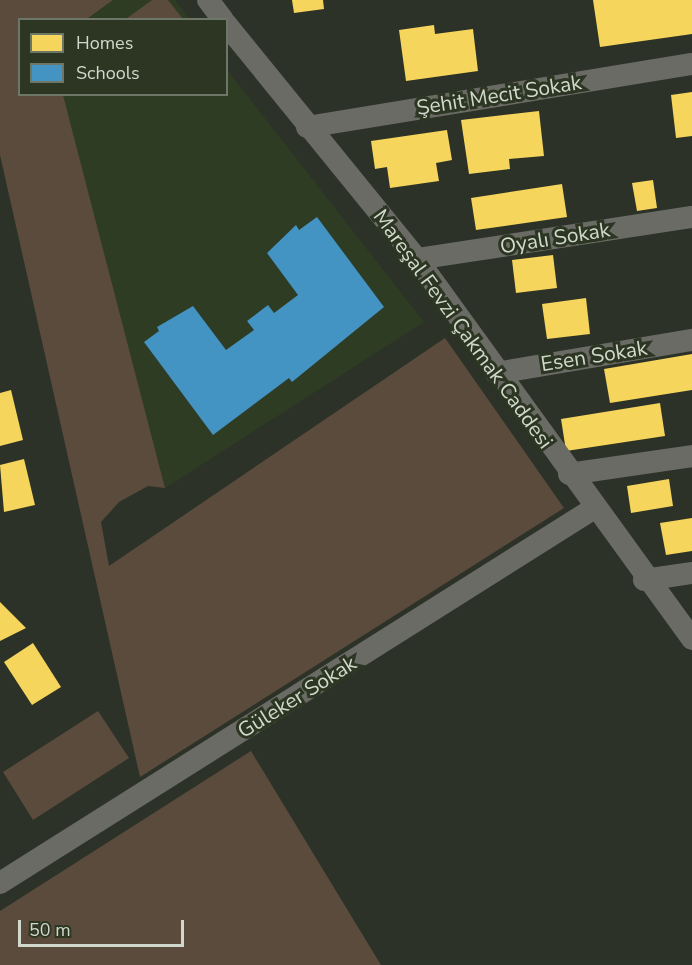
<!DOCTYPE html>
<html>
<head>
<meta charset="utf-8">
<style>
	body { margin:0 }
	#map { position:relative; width:692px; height:965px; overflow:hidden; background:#2c3227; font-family:"Nunito Sans",sans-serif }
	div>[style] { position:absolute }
	.built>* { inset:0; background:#2f3c24 }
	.green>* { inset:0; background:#5a4b3c }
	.homes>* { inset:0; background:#f6d55c }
	.schools>* { inset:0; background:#4393c3 }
	.street>* { height:22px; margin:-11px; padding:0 11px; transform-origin:11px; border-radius:11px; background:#6b6b65 }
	span { translate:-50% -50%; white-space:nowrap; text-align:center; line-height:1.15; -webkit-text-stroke:6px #2c3623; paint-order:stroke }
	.street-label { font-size:21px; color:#d1d8cc }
	.legend { position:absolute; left:18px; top:18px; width:210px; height:78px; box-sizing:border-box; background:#2c3623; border:2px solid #6e7767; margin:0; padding:8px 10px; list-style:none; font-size:18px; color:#d1d8cc }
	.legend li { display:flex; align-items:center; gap:12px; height:30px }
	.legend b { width:30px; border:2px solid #6e7767 }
	.scale { position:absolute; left:18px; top:920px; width:166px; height:27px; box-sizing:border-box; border:3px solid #d1d8cc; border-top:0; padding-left:8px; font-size:18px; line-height:21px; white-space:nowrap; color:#d1d8cc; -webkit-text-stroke:4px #2c3623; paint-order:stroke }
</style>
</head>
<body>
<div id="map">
	<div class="built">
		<i style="clip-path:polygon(113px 0,175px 0,190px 19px,87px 20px)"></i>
		<i style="clip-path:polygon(227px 70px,424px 322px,165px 488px,63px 95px,226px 94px)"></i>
	</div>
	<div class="green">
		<i style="clip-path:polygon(0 0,113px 0,87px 19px,20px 20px,20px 94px,63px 95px,165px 488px,148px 486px,119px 502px,101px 522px,109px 566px,445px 338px,564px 508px,140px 777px,0 155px)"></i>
		<i style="clip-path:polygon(152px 0,168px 0,183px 19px,126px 19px)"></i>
		<i style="clip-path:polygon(98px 711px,129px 758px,33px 820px,3px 772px)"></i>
		<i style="clip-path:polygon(251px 751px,381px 965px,0 965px,0 911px)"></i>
	</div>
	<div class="homes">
		<i style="clip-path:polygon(292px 0,323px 0,324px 9px,294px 13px)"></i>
		<i style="clip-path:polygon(593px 0,692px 0,692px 34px,600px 47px)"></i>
		<i style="clip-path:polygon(434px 25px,435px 34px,473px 29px,478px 71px,406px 81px,399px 30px)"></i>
		<i style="clip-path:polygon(692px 92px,692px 136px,676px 138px,671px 95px)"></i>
		<i style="clip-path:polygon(539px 111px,544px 156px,509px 159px,510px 169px,469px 174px,461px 120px)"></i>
		<i style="clip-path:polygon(447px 130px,452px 160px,436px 163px,439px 181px,390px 188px,387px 167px,375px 169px,371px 141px)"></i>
		<i style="clip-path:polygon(653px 180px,657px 208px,637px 211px,632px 183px)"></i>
		<i style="clip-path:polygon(562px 184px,567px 217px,476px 230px,471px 198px)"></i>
		<i style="clip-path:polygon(553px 255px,557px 288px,516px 293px,512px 260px)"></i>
		<i style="clip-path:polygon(586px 298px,590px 334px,547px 339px,542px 304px)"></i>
		<i style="clip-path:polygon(692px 354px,692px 390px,610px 403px,604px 369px)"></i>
		<i style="clip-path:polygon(11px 390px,23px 440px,0 446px,0 393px)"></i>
		<i style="clip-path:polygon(660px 403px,665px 436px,566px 451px,561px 419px)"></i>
		<i style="clip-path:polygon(24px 459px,35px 505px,4px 512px,0 465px)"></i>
		<i style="clip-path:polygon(669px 479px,673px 506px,631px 513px,627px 486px)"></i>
		<i style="clip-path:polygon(692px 518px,692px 551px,666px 555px,660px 523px)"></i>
		<i style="clip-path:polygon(0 602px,26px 628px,0 641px)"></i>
		<i style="clip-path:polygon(33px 643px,61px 687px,32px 705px,4px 662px)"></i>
	</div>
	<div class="schools">
		<i style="clip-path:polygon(317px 217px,384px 307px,292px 382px,289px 378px,213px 435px,144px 342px,159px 331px,157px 327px,193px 306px,226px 350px,254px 330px,247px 321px,268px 305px,274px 313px,298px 295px,267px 253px,296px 225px,299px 230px)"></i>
	</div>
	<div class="street">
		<i style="left:208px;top:0;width:25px;rotate:53deg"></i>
		<i style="left:226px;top:24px;width:303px;rotate:50.9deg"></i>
		<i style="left:417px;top:259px;width:469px;rotate:54.1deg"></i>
		<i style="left:307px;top:127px;width:390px;rotate:-9.3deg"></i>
		<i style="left:417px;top:259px;width:278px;rotate:-8.7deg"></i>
		<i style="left:496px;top:373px;width:199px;rotate:-9.6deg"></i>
		<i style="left:569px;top:474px;width:124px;rotate:-8.3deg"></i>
		<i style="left:644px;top:580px;width:49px;rotate:-8.3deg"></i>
		<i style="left:0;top:883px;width:701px;rotate:-32.24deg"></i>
	</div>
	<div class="street-label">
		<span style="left:499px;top:95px;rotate:-9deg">Şehit Mecit Sokak</span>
		<span style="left:555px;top:238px;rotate:-9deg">Oyalı Sokak</span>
		<span style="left:463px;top:329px;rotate:54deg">Mareşal Fevzi Çakmak Caddesi</span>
		<span style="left:594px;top:356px;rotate:-9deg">Esen Sokak</span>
		<span style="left:297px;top:697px;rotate:-32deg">Güleker Sokak</span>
	</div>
	<ul class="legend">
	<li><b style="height:16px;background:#f6d55c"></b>Homes</li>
	<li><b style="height:16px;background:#4393c3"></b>Schools</li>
	</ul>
	<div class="scale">50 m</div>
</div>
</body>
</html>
